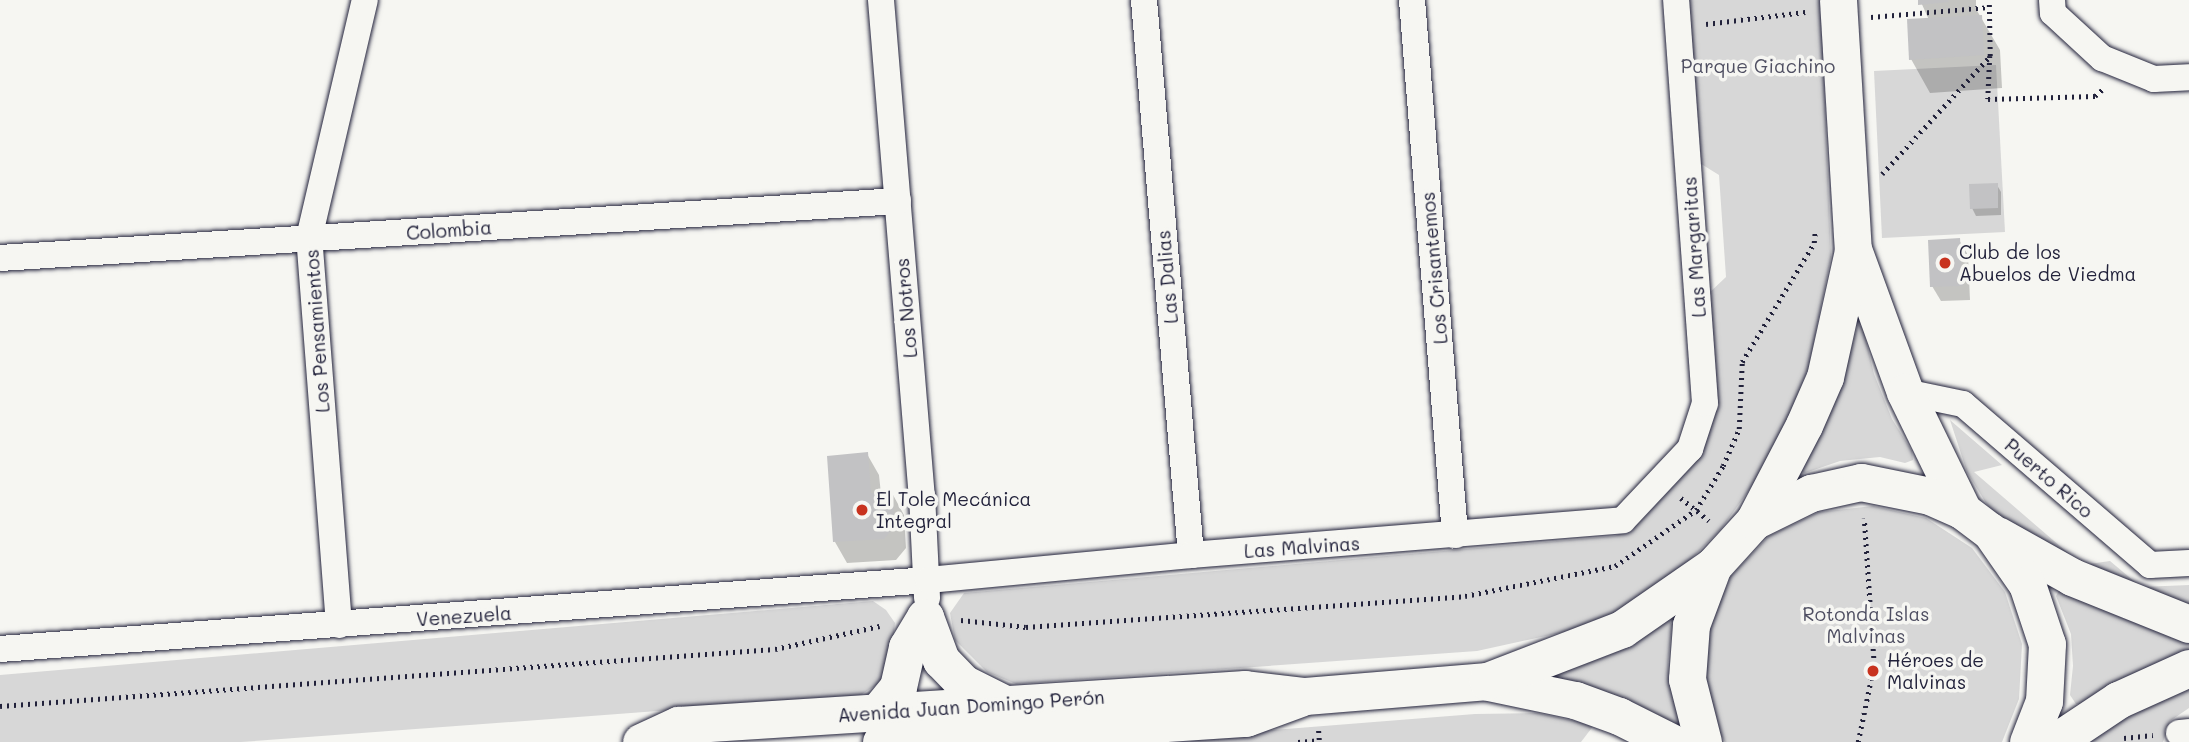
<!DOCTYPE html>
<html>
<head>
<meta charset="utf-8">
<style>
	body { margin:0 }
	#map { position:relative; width:2189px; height:742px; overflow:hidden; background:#f6f6f2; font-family:Mali,sans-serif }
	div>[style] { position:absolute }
	.green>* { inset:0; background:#d7d7d7 }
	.shadow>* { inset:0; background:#0003 }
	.building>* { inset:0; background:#c2c2c4 }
	.path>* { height:4.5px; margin-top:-2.25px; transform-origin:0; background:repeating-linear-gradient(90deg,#22223b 0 2px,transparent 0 7px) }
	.roads { filter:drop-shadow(0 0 2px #22223b) drop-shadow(0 0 2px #22223b) }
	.street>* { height:26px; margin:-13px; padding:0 13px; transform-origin:13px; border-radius:13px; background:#f6f6f2 }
	.secondary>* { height:37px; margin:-18.5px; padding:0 18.5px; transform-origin:18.5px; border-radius:18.5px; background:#f6f6f2 }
	.dots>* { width:19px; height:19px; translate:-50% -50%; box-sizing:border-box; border:4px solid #f6f6f2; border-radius:50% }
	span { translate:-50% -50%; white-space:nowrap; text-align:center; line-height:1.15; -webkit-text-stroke:7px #f6f6f2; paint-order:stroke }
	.park-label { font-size:19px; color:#4f4f62 }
	.street-label { font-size:19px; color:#22223b }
	.poi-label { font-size:19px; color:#22223b }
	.left { translate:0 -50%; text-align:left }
</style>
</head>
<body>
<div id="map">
	<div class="green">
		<i style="clip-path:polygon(1687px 0,1821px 0,1831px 257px,1809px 366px,1788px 420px,1757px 479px,1721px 529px,1689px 561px,1617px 612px,1578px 629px,1477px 651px,1016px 684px,987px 672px,955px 640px,950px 613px,964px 593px,1615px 536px,1637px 525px,1693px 465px,1706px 441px,1708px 294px,1726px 277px,1719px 175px,1698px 162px)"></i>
		<i style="clip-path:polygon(1996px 65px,2005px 232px,1882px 238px,1874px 71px)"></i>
		<i style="clip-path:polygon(1858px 324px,1863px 328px,1874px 374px,1892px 419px,1912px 451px,1913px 460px,1905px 463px,1880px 457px,1840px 461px,1805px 473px,1799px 471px,1799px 465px,1822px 431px,1843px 379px)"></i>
		<i style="clip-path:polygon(1950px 420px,2002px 465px,1974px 472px,2082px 565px,2110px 561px,2141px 587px,2189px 585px,2189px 609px,2138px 593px,2072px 565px,2010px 529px,1986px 503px,1967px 472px)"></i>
		<i style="clip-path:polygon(1873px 506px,1926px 518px,1972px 548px,2005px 592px,2022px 644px,2019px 699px,2002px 742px,1725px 742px,1715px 725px,1704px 676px,1709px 626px,1731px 576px,1769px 536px,1819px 512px)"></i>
		<i style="clip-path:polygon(2061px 587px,2189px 636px,2189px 657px,2086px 704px,2076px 704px,2070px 695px,2073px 666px,2071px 634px,2056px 596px)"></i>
		<i style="clip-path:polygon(873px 601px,886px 610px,895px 623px,890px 666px,881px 682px,859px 696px,241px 742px,0 742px,0 675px)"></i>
		<i style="clip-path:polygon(1668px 619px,1672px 625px,1668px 662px,1669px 680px,1682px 728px,1551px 676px,1555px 671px,1584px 663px,1626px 645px)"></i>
		<i style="clip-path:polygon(2189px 683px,2189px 708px,2170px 721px,2163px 742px,2086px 742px,2129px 710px)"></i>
		<i style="clip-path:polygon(1537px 713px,1594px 725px,1581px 742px,1189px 742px,1211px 735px,1475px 714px)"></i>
	</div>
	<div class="shadow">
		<i style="clip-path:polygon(1920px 0,1976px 0,1976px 9px,2000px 50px,2002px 88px,1930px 93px,1911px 59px,1929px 20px)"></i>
		<i style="clip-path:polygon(1997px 185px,2001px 192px,2001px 215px,1976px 216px,1972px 208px)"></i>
		<i style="clip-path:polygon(1959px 240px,1968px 255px,1970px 300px,1941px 301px,1932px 286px)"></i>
		<i style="clip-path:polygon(867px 454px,879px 475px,881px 494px,892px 493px,904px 515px,906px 548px,896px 560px,847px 563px,835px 542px)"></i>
	</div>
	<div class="building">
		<i style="clip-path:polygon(1918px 0,1948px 0,1949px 2px,1918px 5px)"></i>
		<i style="clip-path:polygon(1982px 15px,1984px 55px,1909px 60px,1907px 19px)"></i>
		<i style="clip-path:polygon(1998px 183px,1998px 208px,1970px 209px,1969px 184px)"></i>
		<i style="clip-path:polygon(1960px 238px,1963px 286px,1930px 287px,1928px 240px)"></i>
		<i style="clip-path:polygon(868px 452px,871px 493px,892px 492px,895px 526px,884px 539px,833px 542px,827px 456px)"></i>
	</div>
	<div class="path">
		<i style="left:1871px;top:17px;width:118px;rotate:-4.8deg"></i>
		<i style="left:1706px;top:24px;width:100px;rotate:-6.9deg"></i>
		<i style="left:1990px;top:56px;width:43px;rotate:92.7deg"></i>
		<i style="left:1988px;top:99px;width:107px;rotate:-1.6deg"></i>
		<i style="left:2095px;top:96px;width:11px;rotate:-41deg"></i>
		<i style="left:1882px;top:174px;width:160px;rotate:-47.5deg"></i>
		<i style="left:1990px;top:56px;width:56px;rotate:-91deg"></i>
		<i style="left:1681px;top:498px;width:36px;rotate:39deg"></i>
		<i style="left:961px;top:620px;width:65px;rotate:6.1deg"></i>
		<i style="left:1026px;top:627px;width:440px;rotate:-4deg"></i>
		<i style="left:1465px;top:596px;width:153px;rotate:-11.3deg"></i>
		<i style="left:1615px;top:566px;width:98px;rotate:-34.7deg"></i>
		<i style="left:1696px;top:510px;width:52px;rotate:-58.5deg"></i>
		<i style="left:1723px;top:466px;width:40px;rotate:-66.6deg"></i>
		<i style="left:1739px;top:429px;width:67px;rotate:-87.4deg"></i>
		<i style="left:1742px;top:362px;width:139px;rotate:-58.8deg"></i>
		<i style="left:1814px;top:243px;width:12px;rotate:-85deg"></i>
		<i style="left:0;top:706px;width:777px;rotate:-4.21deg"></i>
		<i style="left:775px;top:649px;width:107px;rotate:-12.4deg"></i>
		<i style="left:2124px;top:738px;width:29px;rotate:-6deg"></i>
		<i style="left:1298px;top:742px;width:21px;rotate:-5deg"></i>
		<i style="left:1319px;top:740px;width:13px;rotate:-94deg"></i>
		<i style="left:1858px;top:742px;width:79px;rotate:-78.3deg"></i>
		<i style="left:1874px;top:665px;width:147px;rotate:-93.9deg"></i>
	</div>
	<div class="roads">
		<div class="street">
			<i style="left:881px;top:0;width:497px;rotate:85.3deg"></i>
			<i style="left:922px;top:495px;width:103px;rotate:87.2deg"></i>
			<i style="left:1144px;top:0;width:557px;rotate:85.16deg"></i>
			<i style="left:1412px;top:0;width:537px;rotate:85.4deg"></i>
			<i style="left:2052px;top:0;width:13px;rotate:86deg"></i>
			<i style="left:2053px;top:13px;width:67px;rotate:42.6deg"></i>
			<i style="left:2102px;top:58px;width:56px;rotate:22deg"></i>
			<i style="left:2154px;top:79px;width:35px;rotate:-3deg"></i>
			<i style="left:0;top:258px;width:900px;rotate:-3.63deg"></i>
			<i style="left:1905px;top:392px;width:59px;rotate:11.7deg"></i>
			<i style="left:1963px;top:404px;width:247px;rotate:40.7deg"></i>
			<i style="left:2150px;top:565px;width:39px;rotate:-3deg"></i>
			<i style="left:339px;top:625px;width:388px;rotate:-94.4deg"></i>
			<i style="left:309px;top:238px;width:244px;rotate:-76.8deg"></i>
			<i style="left:0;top:649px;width:931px;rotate:-4.25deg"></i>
			<i style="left:928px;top:580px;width:264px;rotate:-5.4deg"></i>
			<i style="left:1191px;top:555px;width:433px;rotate:-4.6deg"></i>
			<i style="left:1623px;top:520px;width:98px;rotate:-46.7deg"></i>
			<i style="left:1690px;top:449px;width:48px;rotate:-71.9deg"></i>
			<i style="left:1705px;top:403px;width:404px;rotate:-94.1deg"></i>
			<i style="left:2179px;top:733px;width:10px;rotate:-6deg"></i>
		</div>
		<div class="secondary">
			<i style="left:1838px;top:0;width:249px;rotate:86.6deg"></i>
			<i style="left:1853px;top:249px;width:152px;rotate:70deg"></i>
			<i style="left:1905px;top:392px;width:132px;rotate:64deg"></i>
			<i style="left:1754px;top:521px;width:108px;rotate:-62.5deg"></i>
			<i style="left:1804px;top:425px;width:52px;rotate:-66.4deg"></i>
			<i style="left:1825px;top:377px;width:129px;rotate:-77.5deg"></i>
			<i style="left:1997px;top:535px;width:86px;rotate:29.2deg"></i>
			<i style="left:2072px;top:577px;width:126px;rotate:21.9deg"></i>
			<i style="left:925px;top:617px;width:46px;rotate:69.6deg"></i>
			<i style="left:941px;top:660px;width:32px;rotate:46deg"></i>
			<i style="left:963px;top:683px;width:47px;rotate:26.6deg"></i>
			<i style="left:1488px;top:682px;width:89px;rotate:11.7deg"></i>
			<i style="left:1575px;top:700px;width:47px;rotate:20deg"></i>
			<i style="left:1619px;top:716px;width:58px;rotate:26.6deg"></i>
			<i style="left:877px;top:713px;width:33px;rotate:-51deg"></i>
			<i style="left:898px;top:687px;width:41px;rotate:-77.3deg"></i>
			<i style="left:907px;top:647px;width:35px;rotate:-59deg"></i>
			<i style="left:641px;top:742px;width:41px;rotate:-24.7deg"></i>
			<i style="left:678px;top:725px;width:568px;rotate:-3.63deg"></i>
			<i style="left:1245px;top:689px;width:60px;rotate:6.7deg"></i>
			<i style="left:1305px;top:696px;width:183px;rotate:-4.7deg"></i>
			<i style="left:1487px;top:681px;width:145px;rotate:-21.1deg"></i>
			<i style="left:1622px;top:629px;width:111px;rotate:-34.7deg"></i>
			<i style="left:881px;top:742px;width:366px;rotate:-3.8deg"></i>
			<i style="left:1246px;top:718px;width:58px;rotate:-20.3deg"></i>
			<i style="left:1703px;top:742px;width:65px;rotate:-104.3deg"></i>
			<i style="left:1687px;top:679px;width:54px;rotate:-85.8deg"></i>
			<i style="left:1691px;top:625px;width:63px;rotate:-69.6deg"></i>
			<i style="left:1713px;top:566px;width:61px;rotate:-47.7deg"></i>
			<i style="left:1754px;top:521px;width:64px;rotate:-26.2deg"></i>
			<i style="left:1811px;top:493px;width:51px;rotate:-12.4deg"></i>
			<i style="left:1861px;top:482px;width:70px;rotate:11.5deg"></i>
			<i style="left:1930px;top:496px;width:36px;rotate:24deg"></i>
			<i style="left:1963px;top:511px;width:34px;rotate:37deg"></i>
			<i style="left:1990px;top:531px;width:65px;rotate:55.1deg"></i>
			<i style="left:2027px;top:584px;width:63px;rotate:71.6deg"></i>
			<i style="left:2047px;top:644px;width:57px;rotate:93deg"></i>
			<i style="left:2044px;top:701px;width:44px;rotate:111.3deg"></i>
			<i style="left:2055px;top:742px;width:76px;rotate:-33.7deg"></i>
			<i style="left:2118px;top:700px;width:78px;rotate:-24.3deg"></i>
		</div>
	</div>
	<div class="dots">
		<i style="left:1945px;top:263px;background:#c8321e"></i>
		<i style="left:862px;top:510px;background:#c8321e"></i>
		<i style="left:1873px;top:671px;background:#c8321e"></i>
	</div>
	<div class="park-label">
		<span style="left:1758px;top:66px">Parque Giachino</span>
		<span style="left:1866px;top:625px">Rotonda Islas<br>Malvinas</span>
	</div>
	<div class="street-label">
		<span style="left:449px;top:230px;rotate:-4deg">Colombia</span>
		<span style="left:1694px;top:247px;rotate:-94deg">Las Margaritas</span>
		<span style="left:1434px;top:268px;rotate:-95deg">Los Crisantemos</span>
		<span style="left:1167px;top:277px;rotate:-95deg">Las Dalias</span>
		<span style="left:906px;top:308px;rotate:-95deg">Los Notros</span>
		<span style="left:317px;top:331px;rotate:-94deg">Los Pensamientos</span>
		<span style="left:2049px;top:478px;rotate:41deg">Puerto Rico</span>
		<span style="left:1302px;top:547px;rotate:-4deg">Las Malvinas</span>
		<span style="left:464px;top:616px;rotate:-4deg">Venezuela</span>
		<span style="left:971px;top:706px;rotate:-4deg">Avenida Juan Domingo Perón</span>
	</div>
	<div class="poi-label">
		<span class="left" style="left:1959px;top:263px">Club de los<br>Abuelos de Viedma</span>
		<span class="left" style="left:876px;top:510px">El Tole Mecánica<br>Integral</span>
		<span class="left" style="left:1887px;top:671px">Héroes de<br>Malvinas</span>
	</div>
</div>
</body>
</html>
